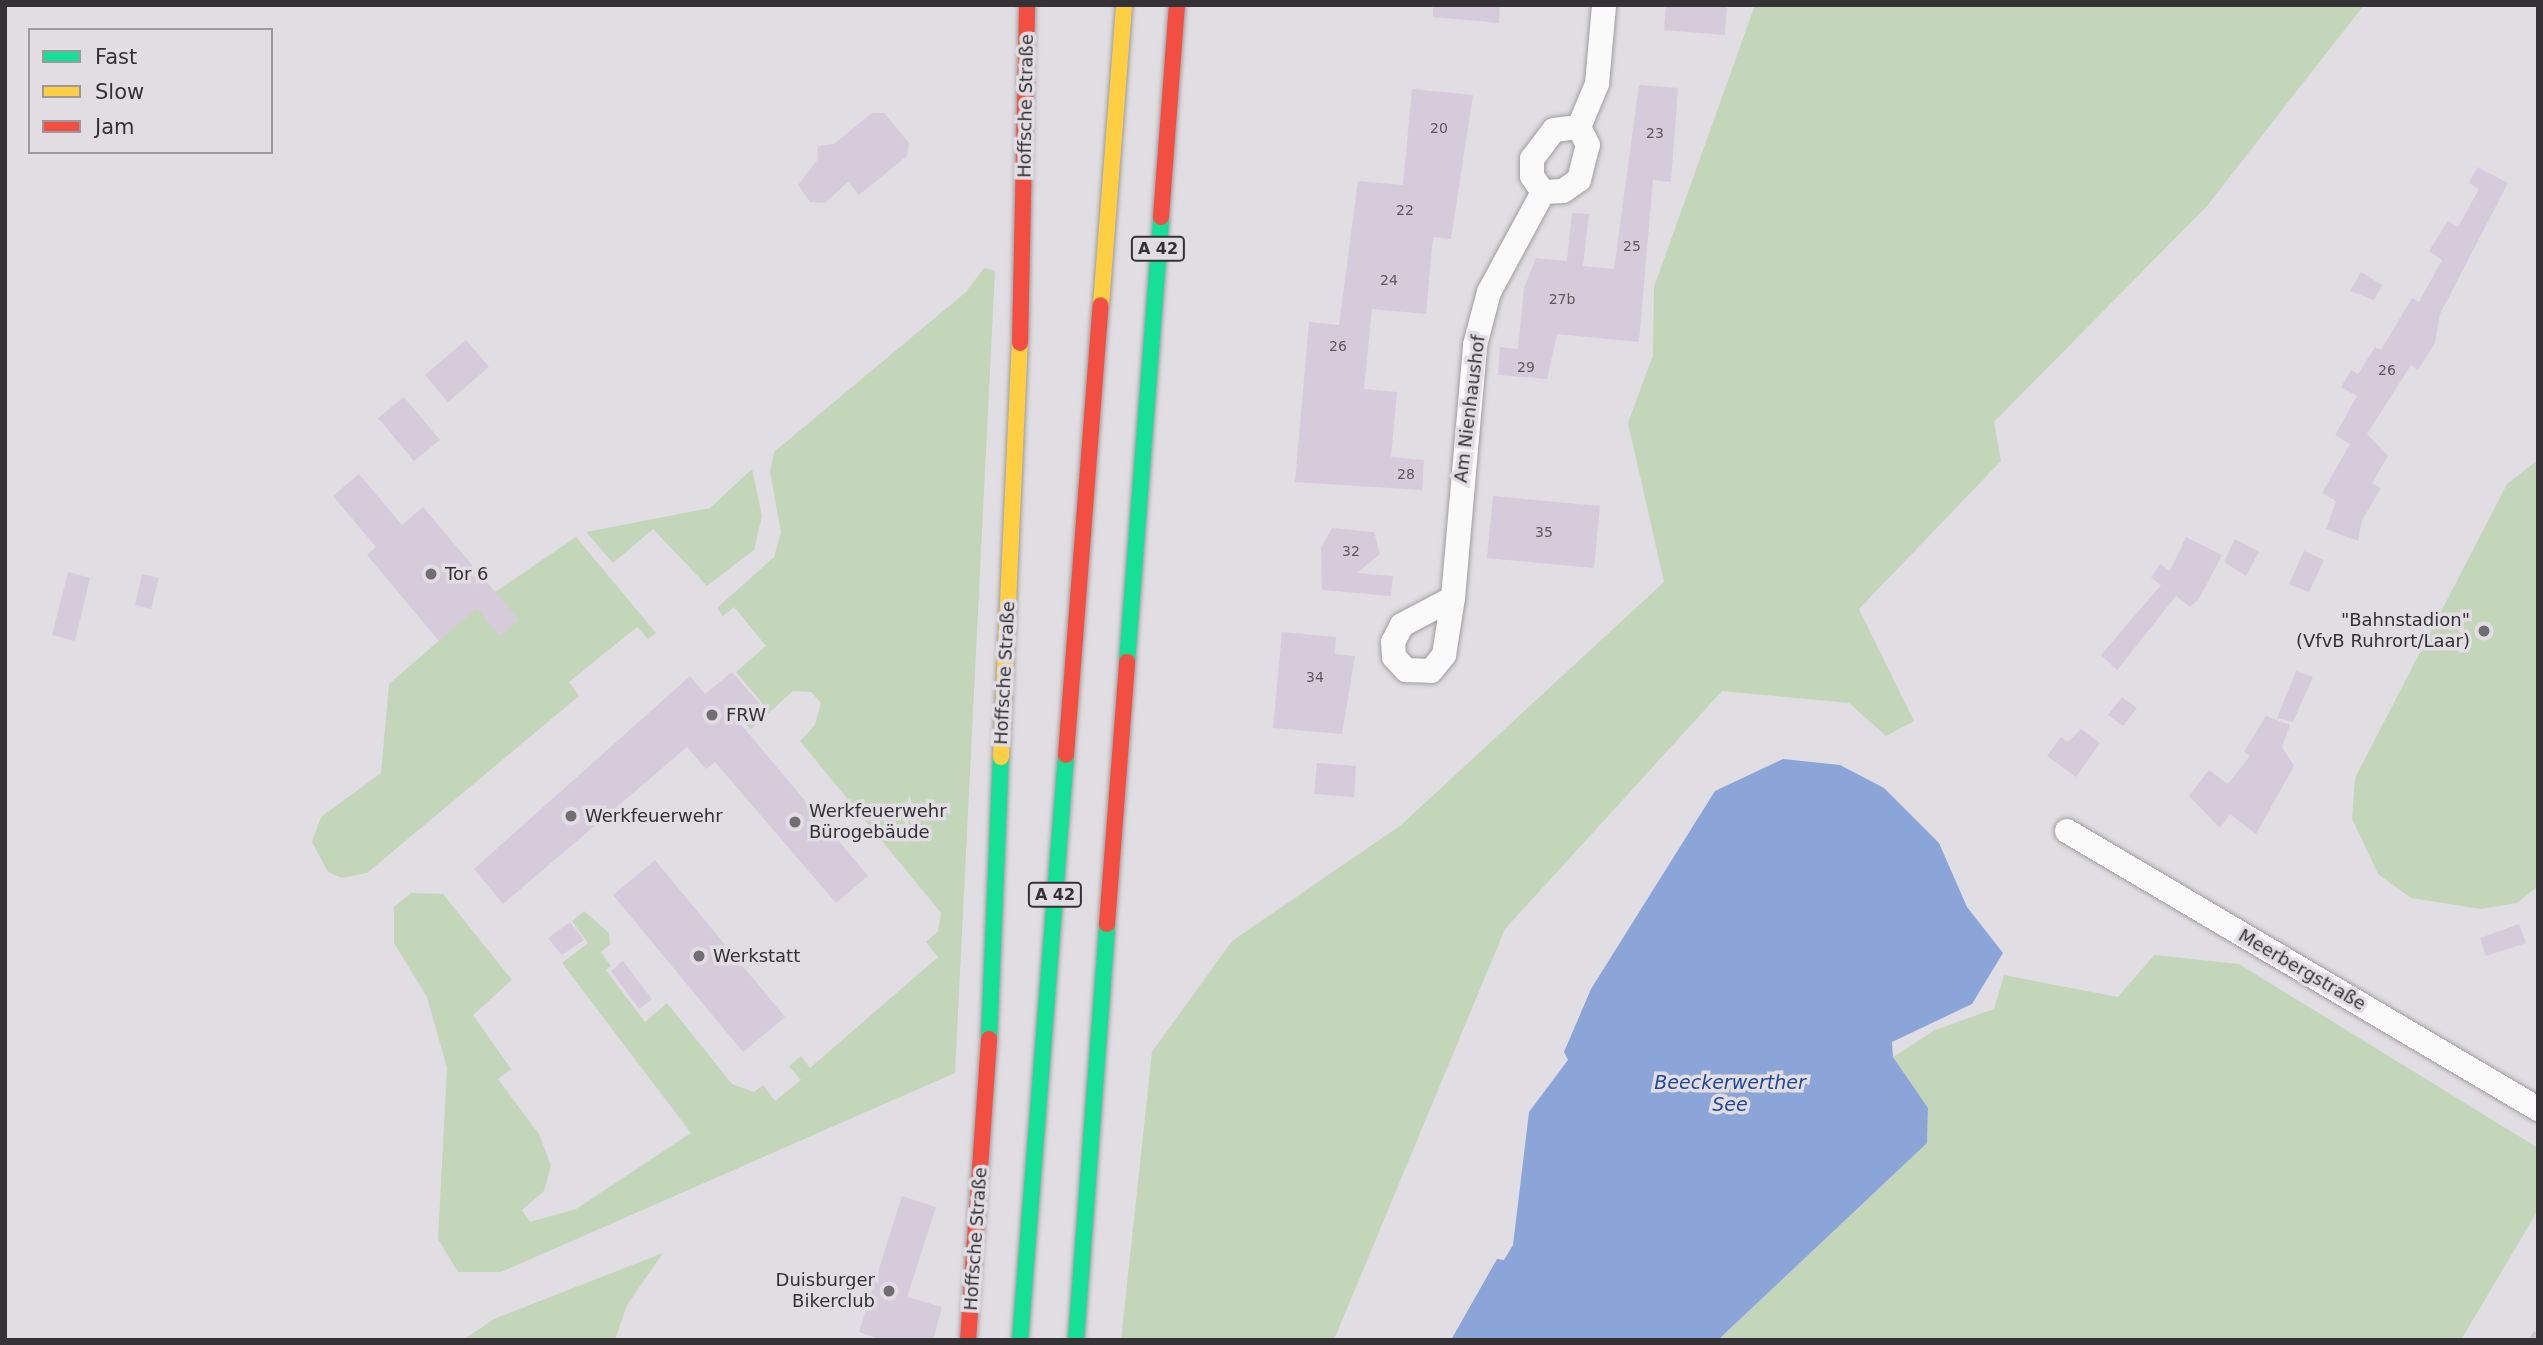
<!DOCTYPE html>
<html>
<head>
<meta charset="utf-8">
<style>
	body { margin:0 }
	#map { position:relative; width:2543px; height:1345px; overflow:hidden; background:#e0dee2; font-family:"DejaVu Sans",sans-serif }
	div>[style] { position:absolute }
	.green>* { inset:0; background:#c3d6ba }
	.water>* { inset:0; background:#8ba5d9 }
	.building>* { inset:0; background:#d6cbdb }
	.roads { filter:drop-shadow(0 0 2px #9f9da0) drop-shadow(0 0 2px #9f9da0) }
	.street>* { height:24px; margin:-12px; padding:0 12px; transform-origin:12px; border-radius:12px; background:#fafafb }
	.fast>* { height:16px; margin:-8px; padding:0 8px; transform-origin:8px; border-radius:8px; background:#16e098 }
	.slow>* { height:16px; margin:-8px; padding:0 8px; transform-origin:8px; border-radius:8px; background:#ffcf43 }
	.jam>* { height:16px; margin:-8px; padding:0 8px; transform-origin:8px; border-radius:8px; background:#f24e42 }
	.rail>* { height:5px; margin-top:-2.5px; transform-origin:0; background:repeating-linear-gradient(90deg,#cbcacc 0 10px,transparent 0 15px) }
	.dots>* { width:19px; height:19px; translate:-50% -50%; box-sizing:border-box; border:4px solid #e1dde3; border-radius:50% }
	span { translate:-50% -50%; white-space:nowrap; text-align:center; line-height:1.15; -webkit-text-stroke:7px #e1dde3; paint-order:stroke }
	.number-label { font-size:14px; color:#5c585e }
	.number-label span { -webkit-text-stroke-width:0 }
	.shield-label span { padding:2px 5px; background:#e1dde3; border:2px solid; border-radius:5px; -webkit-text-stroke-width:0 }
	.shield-label { font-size:16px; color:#343235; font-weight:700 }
	.street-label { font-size:18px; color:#343235 }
	.poi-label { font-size:18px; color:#343235 }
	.left { translate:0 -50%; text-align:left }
	.right { translate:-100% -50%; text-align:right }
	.water-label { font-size:19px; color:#1e479c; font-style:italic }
	.frame { position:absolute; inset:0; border:7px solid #343235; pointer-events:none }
	.legend { position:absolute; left:28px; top:28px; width:245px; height:126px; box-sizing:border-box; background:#e1dde3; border:2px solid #9c999d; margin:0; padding:9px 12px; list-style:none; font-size:21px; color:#343235 }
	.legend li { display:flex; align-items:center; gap:14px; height:35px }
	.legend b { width:35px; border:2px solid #9c999d }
</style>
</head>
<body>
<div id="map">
	<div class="green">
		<i style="clip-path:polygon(1755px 5px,2364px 5px,2207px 206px,1994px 422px,2001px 461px,1859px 609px,1914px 721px,1886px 736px,1849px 703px,1722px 691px,1505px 929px,1334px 1340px,1121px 1340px,1152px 1052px,1232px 941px,1401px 825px,1664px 582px,1628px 423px,1653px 355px,1654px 287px)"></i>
		<i style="clip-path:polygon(984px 268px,995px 271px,955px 1073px,501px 1272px,458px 1272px,438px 1239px,447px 1068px,427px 997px,394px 943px,394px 907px,411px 893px,443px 894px,512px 980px,473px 1015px,511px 1069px,498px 1079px,539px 1134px,551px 1166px,544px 1191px,522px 1210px,530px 1222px,576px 1209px,691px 1133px,562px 963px,588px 943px,572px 921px,584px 911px,609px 933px,610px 944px,601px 952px,611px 966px,606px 970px,645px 1022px,667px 1003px,732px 1084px,754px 1092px,763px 1085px,775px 1101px,801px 1080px,789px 1066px,801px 1056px,810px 1068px,938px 957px,926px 942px,938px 931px,941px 913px,800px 741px,815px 725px,821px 703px,811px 692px,793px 691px,751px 729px,743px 721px,763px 704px,736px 672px,766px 646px,734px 607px,723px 616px,717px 608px,774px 557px,781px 532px,770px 472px,774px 452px,966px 292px)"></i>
		<i style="clip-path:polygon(2538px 460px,2538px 886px,2517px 903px,2481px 909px,2411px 898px,2378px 874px,2363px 842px,2352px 819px,2355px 778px,2507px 484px)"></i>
		<i style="clip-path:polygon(752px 469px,762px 516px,754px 550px,707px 586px,653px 529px,613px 563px,586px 532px,710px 508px)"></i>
		<i style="clip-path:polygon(576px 537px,656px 633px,648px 639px,637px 627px,569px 682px,579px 696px,367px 873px,342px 878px,328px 872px,312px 842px,321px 817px,381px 773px,389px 684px,495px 592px)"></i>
		<i style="clip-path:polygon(2154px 955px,2239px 964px,2538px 1148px,2538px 1210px,2461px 1340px,1718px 1340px,1927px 1143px,1928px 1108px,1893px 1057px,1935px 1030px,1994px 1009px,2004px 975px,2118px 997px)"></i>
		<i style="clip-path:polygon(663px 1253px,627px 1305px,615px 1340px,463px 1340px,494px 1319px)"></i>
	</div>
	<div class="water">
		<i style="clip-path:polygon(1783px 759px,1840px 765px,1884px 788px,1939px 843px,1967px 907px,2003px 953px,1972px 1004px,1892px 1042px,1893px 1057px,1928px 1108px,1927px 1143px,1718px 1340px,1451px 1340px,1497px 1259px,1504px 1260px,1513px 1245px,1529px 1112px,1568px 1060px,1564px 1052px,1591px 989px,1715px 791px)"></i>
	</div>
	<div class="building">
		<i style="clip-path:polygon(1433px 5px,1500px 5px,1499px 23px,1433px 17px)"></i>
		<i style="clip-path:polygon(1666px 5px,1727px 5px,1725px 35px,1664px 30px)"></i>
		<i style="clip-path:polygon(1639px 85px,1678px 88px,1671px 182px,1653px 180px,1639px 342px,1557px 334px,1547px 379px,1498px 375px,1500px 347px,1518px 349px,1524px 288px,1536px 258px,1567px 261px,1572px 213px,1589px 214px,1583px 266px,1614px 269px)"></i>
		<i style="clip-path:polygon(1412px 89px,1473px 95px,1451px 239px,1433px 237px,1426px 314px,1372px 309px,1364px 389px,1397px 392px,1391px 457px,1424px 460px,1422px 490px,1295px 482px,1309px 322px,1339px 325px,1358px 181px,1403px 185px)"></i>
		<i style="clip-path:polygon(872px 113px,884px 113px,909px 143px,907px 156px,859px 195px,848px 182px,825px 203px,810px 202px,798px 185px,818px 159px,817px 146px,834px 144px)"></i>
		<i style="clip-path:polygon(2477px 167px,2508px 183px,2440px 314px,2435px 343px,2418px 370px,2411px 365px,2367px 434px,2388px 456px,2372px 483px,2381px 488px,2362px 520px,2358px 541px,2326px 529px,2336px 501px,2322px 493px,2350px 444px,2335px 435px,2357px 396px,2341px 387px,2351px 370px,2358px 374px,2375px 347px,2381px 350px,2412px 298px,2419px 302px,2442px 260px,2429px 251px,2448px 221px,2458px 227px,2479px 189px,2469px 183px)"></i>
		<i style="clip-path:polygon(2361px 272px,2382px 285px,2374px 300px,2350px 291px)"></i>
		<i style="clip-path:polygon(466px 340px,489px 367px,448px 402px,425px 375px)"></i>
		<i style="clip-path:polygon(404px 397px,440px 440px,414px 461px,378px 418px)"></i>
		<i style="clip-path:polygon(359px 474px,402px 525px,423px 507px,519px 620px,500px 636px,477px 608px,439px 641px,367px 555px,376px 547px,333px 496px)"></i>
		<i style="clip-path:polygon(1493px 496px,1600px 506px,1594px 568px,1487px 558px)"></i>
		<i style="clip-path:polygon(1332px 528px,1374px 532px,1380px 554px,1357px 573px,1393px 576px,1391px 596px,1322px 590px,1321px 548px)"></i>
		<i style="clip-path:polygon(2186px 537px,2222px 555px,2199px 599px,2190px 607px,2176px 596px,2117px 670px,2101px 655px,2161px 585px,2151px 578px,2160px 564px,2170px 571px)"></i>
		<i style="clip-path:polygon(2235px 539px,2259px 552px,2246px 576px,2224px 562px)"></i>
		<i style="clip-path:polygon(2304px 551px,2324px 560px,2309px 592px,2289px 584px)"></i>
		<i style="clip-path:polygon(68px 572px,90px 578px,75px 641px,52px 635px)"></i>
		<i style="clip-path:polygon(142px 574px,159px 578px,151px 609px,135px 605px)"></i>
		<i style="clip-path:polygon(1282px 632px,1336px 637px,1335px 654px,1355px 656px,1342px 734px,1273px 728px)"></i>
		<i style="clip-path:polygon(2296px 671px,2313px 677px,2293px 722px,2277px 718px)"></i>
		<i style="clip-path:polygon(732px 672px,760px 704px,739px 722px,868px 876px,836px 903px,715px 762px,706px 769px,687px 747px,503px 904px,474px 869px,690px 676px,705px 694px)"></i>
		<i style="clip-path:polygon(2122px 697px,2137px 708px,2123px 726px,2108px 715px)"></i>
		<i style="clip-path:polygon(2266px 716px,2290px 725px,2282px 747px,2294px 766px,2256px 834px,2230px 814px,2220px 828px,2189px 796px,2209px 770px,2228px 784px,2250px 756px,2244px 752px)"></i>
		<i style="clip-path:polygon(2081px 729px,2100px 743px,2076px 777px,2047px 756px,2061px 737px,2068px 742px)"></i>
		<i style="clip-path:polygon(1317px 763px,1356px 766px,1354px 797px,1314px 794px)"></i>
		<i style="clip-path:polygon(655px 860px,785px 1017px,743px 1052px,613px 895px)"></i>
		<i style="clip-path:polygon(570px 922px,584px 940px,562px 955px,548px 938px)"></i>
		<i style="clip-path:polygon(2519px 924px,2526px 943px,2486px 956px,2480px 938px)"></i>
		<i style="clip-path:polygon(623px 961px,652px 999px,639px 1009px,611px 971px)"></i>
		<i style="clip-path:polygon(902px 1196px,936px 1207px,907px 1297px,942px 1307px,933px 1340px,883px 1340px,859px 1332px)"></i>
	</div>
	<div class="roads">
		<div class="street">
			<i style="left:1543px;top:192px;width:20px;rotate:-3deg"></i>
			<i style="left:1563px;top:191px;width:19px;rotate:-35deg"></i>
			<i style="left:1579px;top:180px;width:36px;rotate:-76deg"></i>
			<i style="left:1588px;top:145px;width:20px;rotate:-117deg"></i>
			<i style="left:1453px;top:598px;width:58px;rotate:152.1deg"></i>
			<i style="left:1402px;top:625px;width:19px;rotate:118deg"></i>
			<i style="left:1393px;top:642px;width:15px;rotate:86deg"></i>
			<i style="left:1394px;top:657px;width:18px;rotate:47deg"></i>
			<i style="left:1406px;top:670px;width:25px;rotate:2deg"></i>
			<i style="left:1431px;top:671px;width:21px;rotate:-51deg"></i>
			<i style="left:1444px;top:655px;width:58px;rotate:-81deg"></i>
			<i style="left:1453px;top:598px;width:254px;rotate:-85deg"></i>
			<i style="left:1475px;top:345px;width:55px;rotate:-75.2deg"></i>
			<i style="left:1489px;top:292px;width:114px;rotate:-61.6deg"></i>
			<i style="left:1543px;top:192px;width:19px;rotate:-125deg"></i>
			<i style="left:1532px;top:176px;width:17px;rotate:-90deg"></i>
			<i style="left:1532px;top:159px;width:36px;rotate:-53deg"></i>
			<i style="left:1554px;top:130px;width:25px;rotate:-7deg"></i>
			<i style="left:1579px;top:127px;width:47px;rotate:-67.3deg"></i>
			<i style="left:1597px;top:84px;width:79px;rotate:-84.9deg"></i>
			<i style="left:2067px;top:831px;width:547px;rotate:30.55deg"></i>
		</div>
		<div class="fast">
			<i style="left:1127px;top:662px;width:446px;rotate:-85.6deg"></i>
			<i style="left:989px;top:1039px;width:282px;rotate:-87.6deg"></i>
			<i style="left:1020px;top:1340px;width:587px;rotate:-85.5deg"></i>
			<i style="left:1076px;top:1340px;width:417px;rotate:-85.7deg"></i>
		</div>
		<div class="slow">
			<i style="left:1101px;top:305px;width:301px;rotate:-85.6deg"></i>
			<i style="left:1001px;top:757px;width:414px;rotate:-87.4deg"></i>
		</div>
		<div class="jam">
			<i style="left:1161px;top:217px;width:213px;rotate:-85.7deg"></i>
			<i style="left:1020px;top:343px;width:338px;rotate:-88.8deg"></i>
			<i style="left:1066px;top:755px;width:451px;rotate:-85.6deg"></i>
			<i style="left:1107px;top:924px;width:263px;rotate:-85.6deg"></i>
			<i style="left:968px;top:1340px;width:302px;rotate:-86deg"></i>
		</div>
	</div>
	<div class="rail">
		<i style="left:2531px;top:1340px;width:14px;rotate:-60deg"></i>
	</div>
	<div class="dots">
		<i style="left:431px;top:574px;background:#706e72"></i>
		<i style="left:2484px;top:631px;background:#706e72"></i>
		<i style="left:712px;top:715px;background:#706e72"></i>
		<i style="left:571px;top:816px;background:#706e72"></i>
		<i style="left:795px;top:822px;background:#706e72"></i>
		<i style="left:699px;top:956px;background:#706e72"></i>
		<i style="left:889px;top:1291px;background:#706e72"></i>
	</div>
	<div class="number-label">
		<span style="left:1439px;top:128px">20</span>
		<span style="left:1655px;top:133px">23</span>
		<span style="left:1405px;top:210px">22</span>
		<span style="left:1632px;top:246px">25</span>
		<span style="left:1389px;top:280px">24</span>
		<span style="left:1562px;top:299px">27b</span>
		<span style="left:1338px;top:346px">26</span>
		<span style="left:1526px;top:367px">29</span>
		<span style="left:2387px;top:370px">26</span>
		<span style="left:1406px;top:474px">28</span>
		<span style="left:1544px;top:532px">35</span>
		<span style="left:1351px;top:551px">32</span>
		<span style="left:1315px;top:677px">34</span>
	</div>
	<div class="shield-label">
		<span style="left:1158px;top:249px">A 42</span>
		<span style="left:1055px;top:895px">A 42</span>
	</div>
	<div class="street-label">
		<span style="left:1026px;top:106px;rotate:-89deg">Hoffsche Straße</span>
		<span style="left:1470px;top:409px;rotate:-83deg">Am Nienhaushof</span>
		<span style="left:1005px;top:673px;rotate:-87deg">Hoffsche Straße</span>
		<span style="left:2302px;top:970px;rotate:30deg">Meerbergstraße</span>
		<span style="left:976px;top:1239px;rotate:-86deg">Hoffsche Straße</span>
	</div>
	<div class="poi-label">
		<span class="left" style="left:445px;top:574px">Tor 6</span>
		<span class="right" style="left:2470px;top:631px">"Bahnstadion"<br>(VfvB Ruhrort/Laar)</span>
		<span class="left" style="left:726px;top:715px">FRW</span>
		<span class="left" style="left:809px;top:822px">Werkfeuerwehr<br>Bürogebäude</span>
		<span class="left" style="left:585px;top:816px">Werkfeuerwehr</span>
		<span class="left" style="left:713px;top:956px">Werkstatt</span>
		<span class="right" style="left:875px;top:1291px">Duisburger<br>Bikerclub</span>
	</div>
	<div class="water-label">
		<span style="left:1730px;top:1094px">Beeckerwerther<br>See</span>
	</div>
	<div class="frame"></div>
	<ul class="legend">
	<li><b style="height:9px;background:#16e098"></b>Fast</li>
	<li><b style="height:9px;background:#ffcf43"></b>Slow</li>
	<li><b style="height:9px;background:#f24e42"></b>Jam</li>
	</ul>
</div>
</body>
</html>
